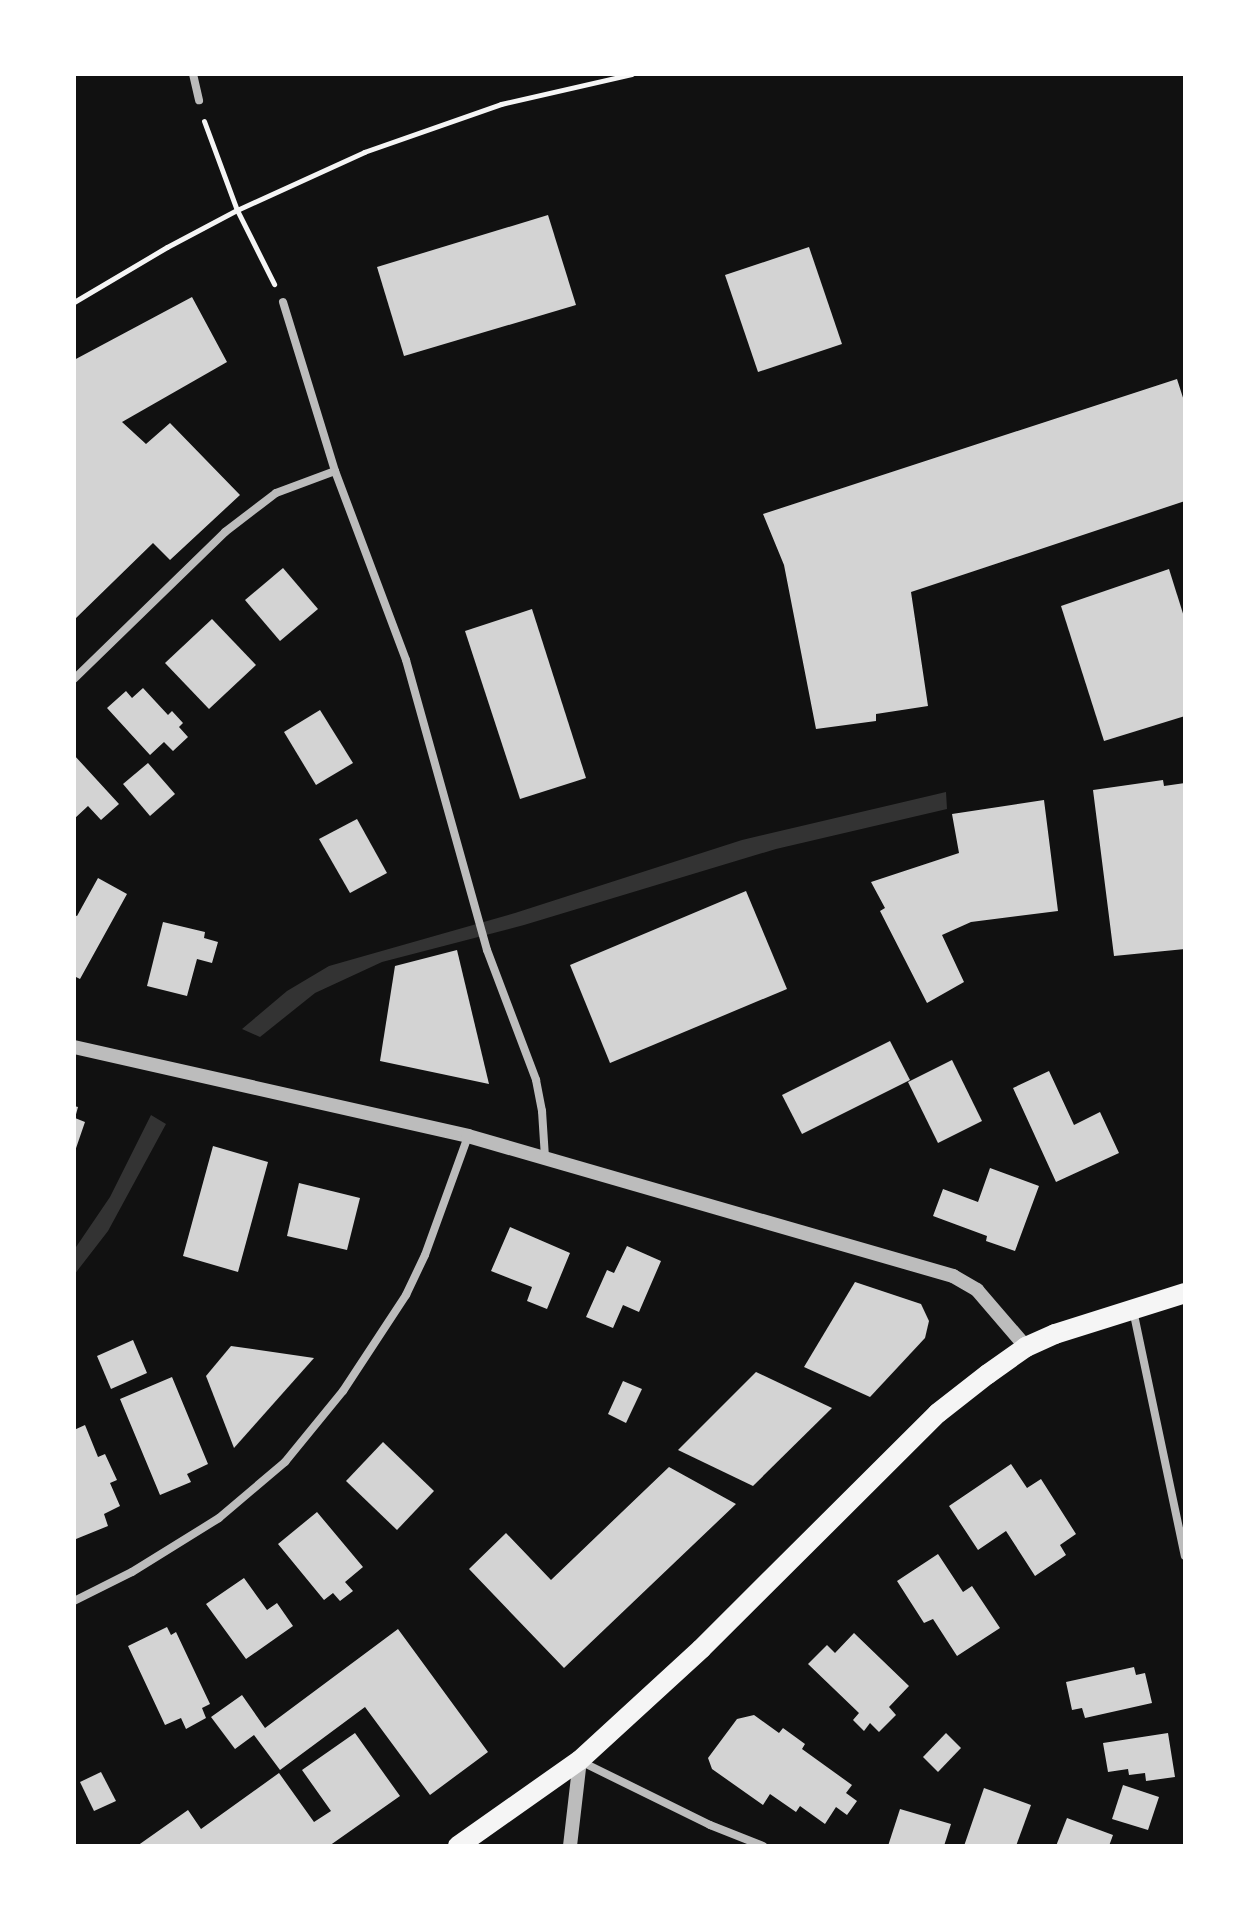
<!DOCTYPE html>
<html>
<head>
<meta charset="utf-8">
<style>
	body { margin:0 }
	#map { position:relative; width:1259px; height:1920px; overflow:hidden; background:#111; font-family:"Times New Roman",serif }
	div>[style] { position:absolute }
	.water>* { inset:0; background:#333 }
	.building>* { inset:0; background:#d3d3d3 }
	.path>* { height:5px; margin:-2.5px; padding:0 2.5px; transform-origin:2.5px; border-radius:2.5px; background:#f5f5f5 }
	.minor>* { height:8px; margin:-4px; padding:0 4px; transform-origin:4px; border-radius:4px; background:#bcbcbc }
	.tertiary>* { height:14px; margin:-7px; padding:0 7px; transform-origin:7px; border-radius:7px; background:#bcbcbc }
	.primary>* { height:20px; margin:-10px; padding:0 10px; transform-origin:10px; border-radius:10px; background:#f5f5f5 }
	span { translate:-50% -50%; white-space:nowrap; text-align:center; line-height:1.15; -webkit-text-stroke:8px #fff; paint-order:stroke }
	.frame { position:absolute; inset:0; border:76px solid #fff; pointer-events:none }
</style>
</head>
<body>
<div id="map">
	<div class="water">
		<i style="clip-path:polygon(946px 792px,947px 809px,776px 849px,524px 925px,382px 962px,315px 993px,260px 1037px,242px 1029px,287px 991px,329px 966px,515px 913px,742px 840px)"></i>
		<i style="clip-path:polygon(151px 1115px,166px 1124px,108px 1231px,74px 1275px,74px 1250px,110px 1197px)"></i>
	</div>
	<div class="building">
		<i style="clip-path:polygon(548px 215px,576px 305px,404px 356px,377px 267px)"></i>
		<i style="clip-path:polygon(809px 247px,842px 344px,758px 372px,725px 275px)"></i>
		<i style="clip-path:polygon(192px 297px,227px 362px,122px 422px,146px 444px,170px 423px,240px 495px,170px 560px,153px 543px,74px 620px,74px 360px)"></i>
		<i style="clip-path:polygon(1177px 379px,1185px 404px,1185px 501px,911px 592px,928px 706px,876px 714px,876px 721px,816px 729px,784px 565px,763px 514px)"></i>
		<i style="clip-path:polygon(283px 568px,318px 609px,280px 641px,245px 600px)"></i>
		<i style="clip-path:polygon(1169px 569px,1185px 620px,1185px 716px,1104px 741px,1061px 606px)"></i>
		<i style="clip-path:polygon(532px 609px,586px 778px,520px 799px,465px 631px)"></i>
		<i style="clip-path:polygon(212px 619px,256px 665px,209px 709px,165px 663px)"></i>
		<i style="clip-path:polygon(143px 688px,168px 715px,172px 711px,183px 723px,179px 727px,188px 737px,173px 751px,164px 742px,150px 755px,107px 708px,126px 691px,132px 698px)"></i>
		<i style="clip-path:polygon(320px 710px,353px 763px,316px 785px,284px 732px)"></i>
		<i style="clip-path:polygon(74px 755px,119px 804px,101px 820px,88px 806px,74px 819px)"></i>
		<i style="clip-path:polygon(148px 763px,175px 794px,150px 816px,123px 784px)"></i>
		<i style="clip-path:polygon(1163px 780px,1164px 786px,1185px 783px,1185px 949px,1114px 956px,1093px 790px)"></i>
		<i style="clip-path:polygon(1044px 800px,1058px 911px,971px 922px,942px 935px,964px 982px,927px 1003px,880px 911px,885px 908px,871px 882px,959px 853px,952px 814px)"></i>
		<i style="clip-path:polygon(357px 819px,387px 873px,350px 893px,319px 839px)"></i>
		<i style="clip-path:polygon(98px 878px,127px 894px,80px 979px,74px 976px,74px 915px,77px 916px)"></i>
		<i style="clip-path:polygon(746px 891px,787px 989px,610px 1063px,570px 965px)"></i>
		<i style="clip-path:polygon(163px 922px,205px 932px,204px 938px,218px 942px,212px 963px,197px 959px,187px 996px,147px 986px)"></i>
		<i style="clip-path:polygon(457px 950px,489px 1084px,380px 1061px,395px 966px)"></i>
		<i style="clip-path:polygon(890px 1041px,910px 1080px,802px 1134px,782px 1095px)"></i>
		<i style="clip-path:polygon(952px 1060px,982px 1121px,938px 1143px,908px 1082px)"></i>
		<i style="clip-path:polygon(1049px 1071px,1074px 1125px,1100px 1112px,1119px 1153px,1056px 1182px,1013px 1088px)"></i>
		<i style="clip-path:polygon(74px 1106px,78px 1107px,75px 1118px,85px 1122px,74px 1154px)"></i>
		<i style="clip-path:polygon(213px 1146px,268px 1162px,238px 1272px,183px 1256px)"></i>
		<i style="clip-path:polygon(990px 1168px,1039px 1186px,1015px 1251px,986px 1241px,987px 1236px,933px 1216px,943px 1189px,978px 1202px)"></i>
		<i style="clip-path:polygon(299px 1183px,360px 1198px,347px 1250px,287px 1236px)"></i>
		<i style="clip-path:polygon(510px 1227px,570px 1253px,547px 1309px,527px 1301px,532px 1287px,491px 1271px)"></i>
		<i style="clip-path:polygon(627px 1246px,661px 1261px,639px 1312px,623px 1305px,613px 1328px,586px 1317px,607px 1270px,614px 1273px)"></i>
		<i style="clip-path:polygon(855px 1282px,921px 1304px,929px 1321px,925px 1338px,870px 1397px,804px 1367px)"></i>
		<i style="clip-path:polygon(133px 1340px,147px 1373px,111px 1389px,97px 1356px)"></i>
		<i style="clip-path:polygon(231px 1346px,314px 1358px,234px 1448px,206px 1376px)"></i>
		<i style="clip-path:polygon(756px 1372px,832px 1408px,753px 1486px,678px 1450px)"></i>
		<i style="clip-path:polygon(172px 1377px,208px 1464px,187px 1474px,191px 1482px,160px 1495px,120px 1399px)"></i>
		<i style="clip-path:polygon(623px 1381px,642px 1389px,626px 1423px,608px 1414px)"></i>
		<i style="clip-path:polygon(85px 1425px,98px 1457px,105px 1454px,117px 1480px,110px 1483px,120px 1506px,104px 1514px,108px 1526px,76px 1539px,74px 1430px)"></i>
		<i style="clip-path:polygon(383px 1442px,434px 1491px,397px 1530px,346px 1481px)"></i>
		<i style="clip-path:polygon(1011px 1464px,1027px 1488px,1041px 1479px,1076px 1534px,1060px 1545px,1066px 1555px,1035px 1576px,1006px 1531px,978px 1550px,949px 1506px)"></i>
		<i style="clip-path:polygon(669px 1467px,736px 1504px,564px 1668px,469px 1569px,506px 1533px,551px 1580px)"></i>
		<i style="clip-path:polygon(317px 1512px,363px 1567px,345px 1582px,353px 1591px,340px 1601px,333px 1593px,324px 1600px,278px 1544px)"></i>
		<i style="clip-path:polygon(938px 1554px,963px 1592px,972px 1586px,1000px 1628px,957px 1656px,933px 1619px,924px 1623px,897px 1581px)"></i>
		<i style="clip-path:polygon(244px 1578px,267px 1610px,277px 1603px,293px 1626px,246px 1659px,206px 1604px)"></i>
		<i style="clip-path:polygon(167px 1627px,171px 1635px,176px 1632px,210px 1704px,202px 1708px,206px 1718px,186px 1729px,181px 1718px,165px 1725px,128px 1646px)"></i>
		<i style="clip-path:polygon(398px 1629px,488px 1752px,430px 1795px,365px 1707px,280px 1770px,254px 1735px,235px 1749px,211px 1717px,242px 1695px,265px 1728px)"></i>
		<i style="clip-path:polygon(854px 1633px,909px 1686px,889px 1707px,896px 1715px,879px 1732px,870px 1723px,864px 1731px,853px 1720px,859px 1713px,808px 1664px,827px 1645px,835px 1653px)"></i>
		<i style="clip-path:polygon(1134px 1667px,1136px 1675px,1145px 1673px,1152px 1703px,1085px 1718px,1082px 1708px,1072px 1710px,1066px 1682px)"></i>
		<i style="clip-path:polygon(754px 1715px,779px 1733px,783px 1728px,805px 1744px,802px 1749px,852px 1785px,846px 1793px,857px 1801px,847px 1815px,836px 1807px,825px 1824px,800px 1806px,796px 1812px,770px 1794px,763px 1805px,712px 1769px,708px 1758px,737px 1719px)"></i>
		<i style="clip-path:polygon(355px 1733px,400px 1796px,329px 1846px,137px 1846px,188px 1810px,201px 1829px,279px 1773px,314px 1822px,331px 1811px,302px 1770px)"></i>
		<i style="clip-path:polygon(946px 1733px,961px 1748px,938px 1772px,923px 1757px)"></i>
		<i style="clip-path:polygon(1168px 1733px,1175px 1777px,1146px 1781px,1145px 1773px,1129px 1775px,1128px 1769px,1108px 1772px,1103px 1743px)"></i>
		<i style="clip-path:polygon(101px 1772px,116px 1801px,94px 1811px,80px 1782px)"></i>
		<i style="clip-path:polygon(1123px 1785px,1159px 1797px,1148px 1830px,1112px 1819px)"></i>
		<i style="clip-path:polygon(984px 1788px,1031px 1805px,1016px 1846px,964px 1846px)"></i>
		<i style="clip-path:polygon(900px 1809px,951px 1824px,944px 1846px,888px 1846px)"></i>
		<i style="clip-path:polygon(1067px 1818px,1113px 1835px,1109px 1846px,1056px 1846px)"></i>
	</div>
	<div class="path">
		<i style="left:204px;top:121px;width:95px;rotate:69.7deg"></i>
		<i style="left:237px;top:210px;width:83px;rotate:63.4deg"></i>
		<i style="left:74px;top:302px;width:108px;rotate:-30.6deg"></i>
		<i style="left:167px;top:247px;width:79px;rotate:-27.9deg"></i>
		<i style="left:237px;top:210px;width:140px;rotate:-24.5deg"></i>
		<i style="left:364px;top:152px;width:145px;rotate:-19.3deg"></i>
		<i style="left:501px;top:104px;width:134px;rotate:-12.9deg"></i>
	</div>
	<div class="minor">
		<i style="left:193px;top:74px;width:27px;rotate:77deg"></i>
		<i style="left:283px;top:302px;width:177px;rotate:72.9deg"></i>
		<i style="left:335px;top:471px;width:202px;rotate:69.4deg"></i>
		<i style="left:406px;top:660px;width:301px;rotate:74.4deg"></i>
		<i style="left:487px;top:950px;width:139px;rotate:69.3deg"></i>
		<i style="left:536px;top:1080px;width:32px;rotate:79deg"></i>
		<i style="left:542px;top:1111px;width:47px;rotate:86.3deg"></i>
		<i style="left:74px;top:679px;width:211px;rotate:-44.2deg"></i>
		<i style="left:225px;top:532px;width:64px;rotate:-37.4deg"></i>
		<i style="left:276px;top:493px;width:63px;rotate:-20.4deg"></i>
		<i style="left:1133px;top:1310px;width:251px;rotate:78.1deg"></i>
		<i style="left:74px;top:1601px;width:65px;rotate:-26.6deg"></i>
		<i style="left:132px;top:1572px;width:102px;rotate:-31.8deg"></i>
		<i style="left:219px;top:1518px;width:87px;rotate:-40.3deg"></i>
		<i style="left:285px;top:1462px;width:92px;rotate:-50.8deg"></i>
		<i style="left:343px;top:1391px;width:115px;rotate:-56.7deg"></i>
		<i style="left:406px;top:1295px;width:44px;rotate:-64.6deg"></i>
		<i style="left:425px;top:1255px;width:127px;rotate:-70.1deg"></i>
		<i style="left:580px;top:1761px;width:145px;rotate:26.2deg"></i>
		<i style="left:710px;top:1825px;width:57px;rotate:21.6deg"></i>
	</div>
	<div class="tertiary">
		<i style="left:74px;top:1047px;width:404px;rotate:12.7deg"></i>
		<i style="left:468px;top:1136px;width:505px;rotate:16.1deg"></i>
		<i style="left:953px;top:1276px;width:28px;rotate:30deg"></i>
		<i style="left:977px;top:1290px;width:75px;rotate:49.3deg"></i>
		<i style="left:570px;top:1846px;width:87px;rotate:-83.4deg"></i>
	</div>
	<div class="primary">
		<i style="left:458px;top:1846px;width:149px;rotate:-35.2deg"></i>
		<i style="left:580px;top:1760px;width:164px;rotate:-42.5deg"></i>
		<i style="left:701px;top:1649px;width:334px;rotate:-44.9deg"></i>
		<i style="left:938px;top:1413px;width:63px;rotate:-38deg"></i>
		<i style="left:988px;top:1374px;width:47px;rotate:-35.4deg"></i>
		<i style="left:1026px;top:1347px;width:32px;rotate:-24deg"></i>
		<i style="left:1055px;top:1334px;width:136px;rotate:-17.5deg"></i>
	</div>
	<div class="frame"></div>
</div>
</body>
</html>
